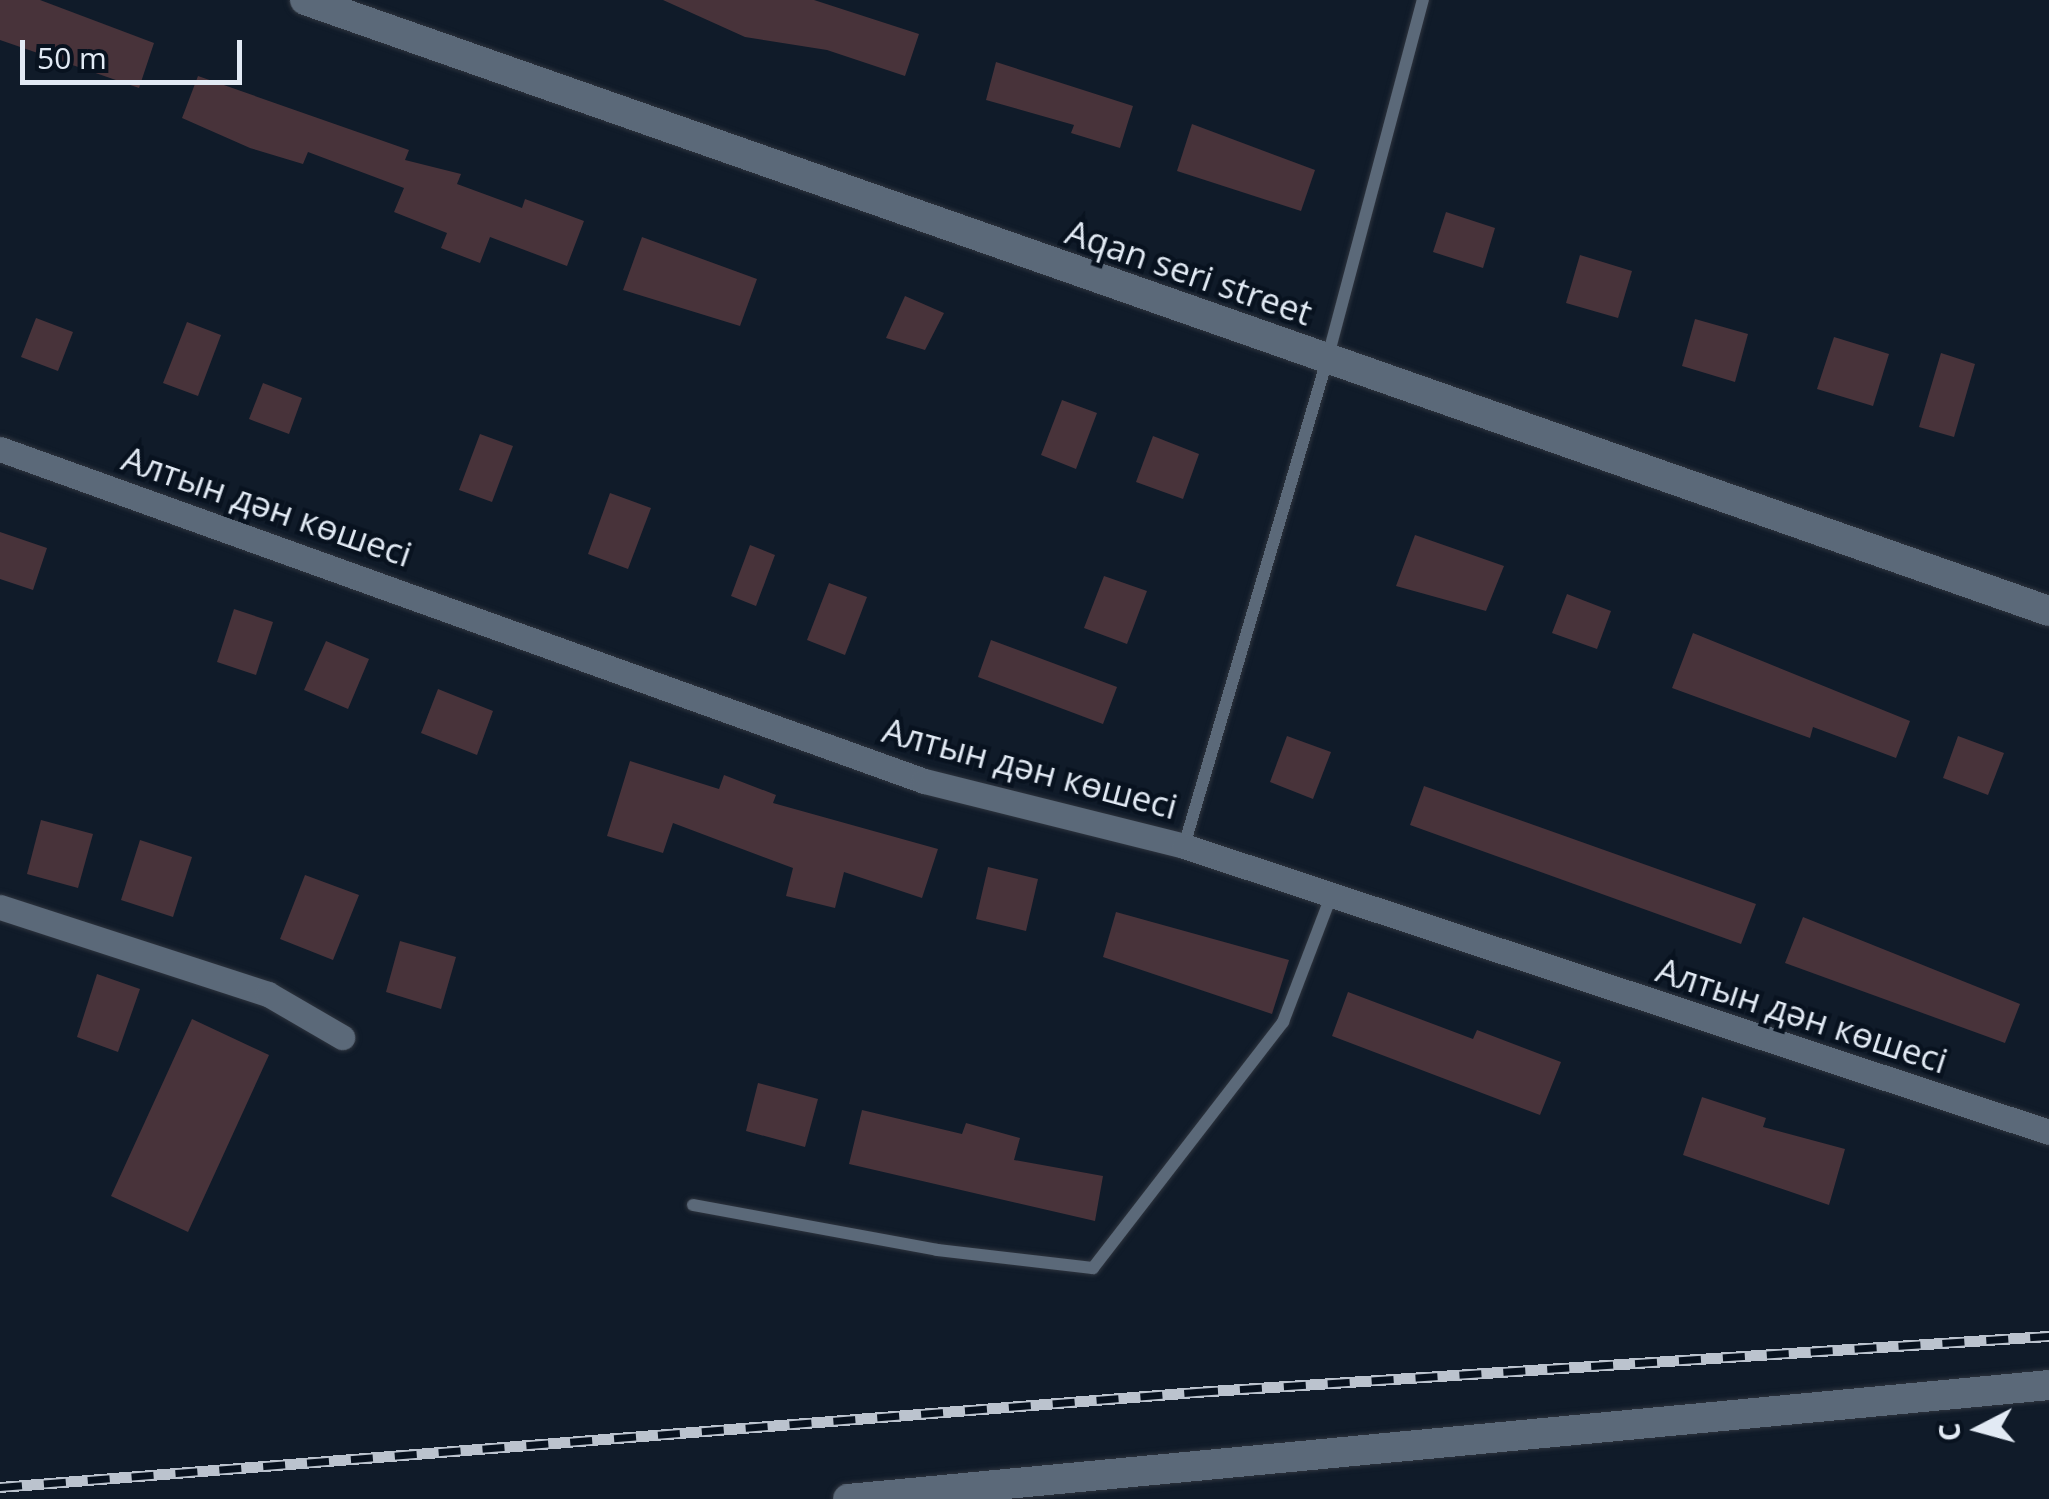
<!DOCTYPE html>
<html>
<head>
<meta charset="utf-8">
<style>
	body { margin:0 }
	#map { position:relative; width:2049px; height:1499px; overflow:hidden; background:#101b29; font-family:"Open Sans",sans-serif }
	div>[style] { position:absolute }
	.building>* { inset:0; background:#48333a }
	.roads { filter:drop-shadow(0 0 2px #2e343e) drop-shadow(0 0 2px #2e343e) }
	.service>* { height:12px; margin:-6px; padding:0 6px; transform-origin:6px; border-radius:6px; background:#5b6979 }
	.minor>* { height:25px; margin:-12.5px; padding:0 12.5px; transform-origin:12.5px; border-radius:12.5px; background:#5b6979 }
	.tertiary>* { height:30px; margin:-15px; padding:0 15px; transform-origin:15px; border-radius:15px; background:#5b6979 }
	.secondary>* { height:30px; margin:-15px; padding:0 15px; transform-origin:15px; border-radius:15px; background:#5b6979 }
	.rail>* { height:11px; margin-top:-5.5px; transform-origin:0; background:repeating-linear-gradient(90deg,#08121f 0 22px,#bbc3ce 0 44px); box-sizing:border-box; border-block:2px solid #bbc3ce }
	span { translate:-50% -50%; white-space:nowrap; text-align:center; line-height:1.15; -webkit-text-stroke:9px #08121f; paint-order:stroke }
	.street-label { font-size:35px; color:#e2eaf4 }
	.north { position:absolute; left:1929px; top:1379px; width:100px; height:100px; -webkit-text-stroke:8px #08121f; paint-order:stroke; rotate:264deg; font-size:28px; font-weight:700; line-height:40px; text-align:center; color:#e2eaf4 }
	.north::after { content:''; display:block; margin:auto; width:35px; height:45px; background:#e2eaf4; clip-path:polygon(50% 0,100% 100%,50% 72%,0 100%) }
	.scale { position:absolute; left:20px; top:40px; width:222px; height:45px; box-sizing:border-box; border:5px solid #e2eaf4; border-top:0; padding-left:12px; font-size:30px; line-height:35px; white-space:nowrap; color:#e2eaf4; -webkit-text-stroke:8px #08121f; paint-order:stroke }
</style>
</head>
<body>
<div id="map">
	<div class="building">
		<i style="clip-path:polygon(0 0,40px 0,154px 43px,139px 88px,0 40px)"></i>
		<i style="clip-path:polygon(663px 0,814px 0,919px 34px,905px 76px,827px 50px,745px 37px)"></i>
		<i style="clip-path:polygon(996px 62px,1133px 106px,1120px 148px,1071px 133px,1074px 125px,986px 100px)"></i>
		<i style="clip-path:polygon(198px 76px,409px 150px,405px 160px,461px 174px,457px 184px,522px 208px,525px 199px,584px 221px,567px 266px,490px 237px,480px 263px,441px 248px,447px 233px,394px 212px,404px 188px,308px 152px,303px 164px,250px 148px,182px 118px)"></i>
		<i style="clip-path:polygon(1192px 124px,1315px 170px,1301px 211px,1177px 171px)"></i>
		<i style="clip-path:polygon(1446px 212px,1495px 228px,1483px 268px,1433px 252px)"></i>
		<i style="clip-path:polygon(642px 237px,757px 279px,740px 326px,623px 290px)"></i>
		<i style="clip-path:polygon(1580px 255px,1632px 271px,1618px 318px,1566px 303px)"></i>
		<i style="clip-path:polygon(905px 296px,944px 313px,925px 350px,886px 338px)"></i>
		<i style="clip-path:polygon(36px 318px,73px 332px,58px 371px,21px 357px)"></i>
		<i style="clip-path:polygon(1695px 319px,1748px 334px,1735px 382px,1682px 366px)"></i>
		<i style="clip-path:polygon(187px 322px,221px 335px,198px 396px,163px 383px)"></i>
		<i style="clip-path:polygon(1834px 337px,1889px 354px,1873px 406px,1817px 389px)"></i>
		<i style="clip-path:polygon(1941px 353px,1975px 364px,1954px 437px,1919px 427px)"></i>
		<i style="clip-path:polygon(263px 383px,302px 398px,289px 434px,249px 419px)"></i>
		<i style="clip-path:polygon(1062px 400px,1097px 413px,1076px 469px,1041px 455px)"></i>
		<i style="clip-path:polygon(480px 434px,513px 446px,492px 502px,459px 490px)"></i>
		<i style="clip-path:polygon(1153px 436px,1199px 454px,1183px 499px,1136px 482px)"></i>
		<i style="clip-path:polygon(610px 493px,651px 508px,628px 569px,588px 554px)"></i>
		<i style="clip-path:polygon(0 532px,47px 548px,33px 590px,0 579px)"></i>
		<i style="clip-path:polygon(1415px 535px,1504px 566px,1486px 611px,1396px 586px)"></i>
		<i style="clip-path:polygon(750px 545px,775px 555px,756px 606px,731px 596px)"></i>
		<i style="clip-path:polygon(1104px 576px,1147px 591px,1127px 644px,1084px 628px)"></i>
		<i style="clip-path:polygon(829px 583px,867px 597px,845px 655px,807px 640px)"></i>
		<i style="clip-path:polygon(1567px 594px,1611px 611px,1597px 649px,1552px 633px)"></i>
		<i style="clip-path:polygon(234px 609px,273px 622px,256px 675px,217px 662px)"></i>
		<i style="clip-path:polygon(1693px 633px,1910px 721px,1896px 758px,1813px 727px,1810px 738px,1672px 688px)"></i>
		<i style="clip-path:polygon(991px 640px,1117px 687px,1103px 724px,978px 677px)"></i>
		<i style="clip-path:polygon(326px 641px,369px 659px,348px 709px,304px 690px)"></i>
		<i style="clip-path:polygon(438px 689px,493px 711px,477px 755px,421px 733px)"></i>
		<i style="clip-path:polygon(1287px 736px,1331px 752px,1313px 799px,1270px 782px)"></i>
		<i style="clip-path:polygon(1958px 736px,2004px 753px,1988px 795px,1943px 778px)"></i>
		<i style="clip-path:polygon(630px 761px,719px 789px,724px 775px,776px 795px,773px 803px,938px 849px,922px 898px,844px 872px,835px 908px,786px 896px,793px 868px,673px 823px,663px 853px,607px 836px)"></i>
		<i style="clip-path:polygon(1424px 786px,1756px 904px,1741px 944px,1410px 825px)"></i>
		<i style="clip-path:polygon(41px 820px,93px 834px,78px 888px,27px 874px)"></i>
		<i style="clip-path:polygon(140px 840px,192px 857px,173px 917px,121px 900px)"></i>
		<i style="clip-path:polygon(988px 867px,1038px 879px,1026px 931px,976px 919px)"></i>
		<i style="clip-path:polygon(305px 875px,359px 895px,333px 960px,280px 939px)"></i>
		<i style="clip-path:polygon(1116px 912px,1289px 960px,1272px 1014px,1103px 957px)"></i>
		<i style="clip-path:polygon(1803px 917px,2020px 1004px,2005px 1043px,1785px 963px)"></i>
		<i style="clip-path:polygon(400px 941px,456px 957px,441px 1009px,386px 992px)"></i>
		<i style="clip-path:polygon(97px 974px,140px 989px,118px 1052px,77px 1037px)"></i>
		<i style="clip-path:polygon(1348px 992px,1473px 1039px,1477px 1030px,1561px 1062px,1540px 1115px,1332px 1036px)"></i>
		<i style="clip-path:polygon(192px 1019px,269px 1055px,188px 1232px,111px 1196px)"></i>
		<i style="clip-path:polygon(758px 1083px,818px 1099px,805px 1147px,746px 1131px)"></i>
		<i style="clip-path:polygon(1702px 1097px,1766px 1118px,1763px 1127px,1845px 1149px,1829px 1205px,1683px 1155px)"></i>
		<i style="clip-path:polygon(862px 1110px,962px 1134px,966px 1123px,1020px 1138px,1014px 1160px,1103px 1176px,1095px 1221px,849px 1164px)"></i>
	</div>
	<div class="roads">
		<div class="service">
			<i style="left:1184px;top:846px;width:507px;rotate:-73.6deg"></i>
			<i style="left:1327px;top:360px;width:373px;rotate:-75.1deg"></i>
			<i style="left:693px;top:1205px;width:248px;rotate:10.4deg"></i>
			<i style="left:937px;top:1250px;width:157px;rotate:6.6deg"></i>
			<i style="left:1093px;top:1268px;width:311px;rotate:-52.3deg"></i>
			<i style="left:1283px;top:1022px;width:135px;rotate:-69.1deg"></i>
		</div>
		<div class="minor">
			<i style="left:0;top:449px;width:982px;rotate:19.76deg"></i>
			<i style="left:924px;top:781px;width:268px;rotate:14deg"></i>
			<i style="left:1184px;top:846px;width:911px;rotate:18.3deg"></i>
			<i style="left:0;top:907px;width:282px;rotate:18deg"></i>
			<i style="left:268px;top:994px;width:86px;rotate:30.2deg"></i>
		</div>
		<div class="tertiary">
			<i style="left:305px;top:0;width:1848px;rotate:19.31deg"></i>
		</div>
		<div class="secondary">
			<i style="left:848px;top:1499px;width:1206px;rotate:-5.42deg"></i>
		</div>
	</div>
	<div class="rail">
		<i style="left:0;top:1487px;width:1200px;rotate:-4.54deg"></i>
		<i style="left:1196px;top:1392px;width:855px;rotate:-3.76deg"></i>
	</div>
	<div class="street-label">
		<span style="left:1189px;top:272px;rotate:19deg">Aqan seri street</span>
		<span style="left:267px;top:506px;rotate:19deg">Алтын дән көшесі</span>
		<span style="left:1030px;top:768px;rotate:15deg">Алтын дән көшесі</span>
		<span style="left:1802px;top:1015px;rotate:18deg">Алтын дән көшесі</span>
	</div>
	<div class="north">С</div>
	<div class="scale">50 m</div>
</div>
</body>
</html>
